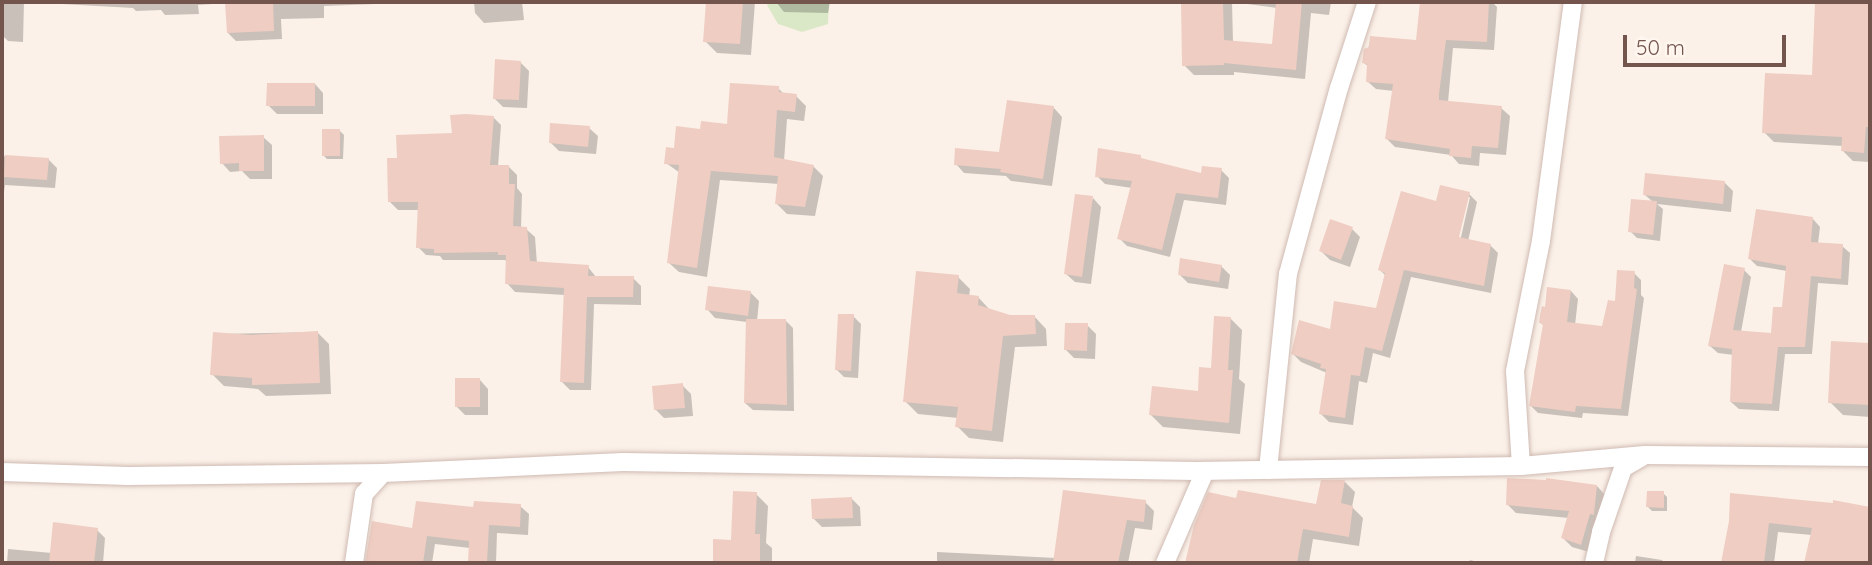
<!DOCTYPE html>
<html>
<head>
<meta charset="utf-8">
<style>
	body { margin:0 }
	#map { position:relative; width:1872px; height:565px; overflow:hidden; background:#fbf1e8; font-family:Quicksand,sans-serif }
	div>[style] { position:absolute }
	.green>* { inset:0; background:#dae8c7 }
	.shadow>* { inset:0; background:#0003 }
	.building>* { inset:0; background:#efcdc2 }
	.roads { filter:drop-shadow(0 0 2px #cfbab2) drop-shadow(0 0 2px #cfbab2) }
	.minor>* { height:18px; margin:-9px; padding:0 9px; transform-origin:9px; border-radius:9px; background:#fff }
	span { translate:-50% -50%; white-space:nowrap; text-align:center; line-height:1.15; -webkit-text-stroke:6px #fef6ef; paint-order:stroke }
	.frame { position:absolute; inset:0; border:4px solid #74554e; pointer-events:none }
	.scale { position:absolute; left:1623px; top:35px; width:163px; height:32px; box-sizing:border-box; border:4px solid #74554e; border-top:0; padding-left:9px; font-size:21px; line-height:24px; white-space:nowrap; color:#74554e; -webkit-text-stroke:5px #fef6ef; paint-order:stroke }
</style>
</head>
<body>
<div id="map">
	<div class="green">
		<i style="clip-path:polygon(770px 2px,829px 2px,828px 24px,802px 32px,778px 24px,767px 5px)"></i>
	</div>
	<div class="shadow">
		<i style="clip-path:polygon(2px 2px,24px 2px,23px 42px,8px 41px,2px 35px)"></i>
		<i style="clip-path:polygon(26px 2px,402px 2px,402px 3px,324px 6px,324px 18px,281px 19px,282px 39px,236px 41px,228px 33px,227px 3px,198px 5px,199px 14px,165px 15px,161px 10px,136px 11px,133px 8px)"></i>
		<i style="clip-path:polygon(474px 2px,522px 2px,524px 20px,484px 23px,475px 13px)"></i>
		<i style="clip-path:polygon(708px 2px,755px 2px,751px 55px,717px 53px,705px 41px)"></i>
		<i style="clip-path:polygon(776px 2px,830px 2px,828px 13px,784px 12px)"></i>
		<i style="clip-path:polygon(evenodd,1183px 2px,1331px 2px,1329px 15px,1311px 13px,1305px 79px,1234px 72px,1234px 75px,1194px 75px,1184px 65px,1183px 2px,1232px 2px,1277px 8px,1273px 46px,1233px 42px,1232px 2px)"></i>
		<i style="clip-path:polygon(1422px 2px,1492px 2px,1497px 7px,1494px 50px,1453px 48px,1448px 102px,1501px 108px,1510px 116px,1506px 155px,1480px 153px,1479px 166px,1459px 164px,1451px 155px,1395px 147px,1386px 138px,1394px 91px,1376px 89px,1367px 81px,1369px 67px,1364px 63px,1371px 38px,1418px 42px)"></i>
		<i style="clip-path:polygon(1817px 2px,1870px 2px,1870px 162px,1853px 161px,1843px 151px,1843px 146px,1774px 142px,1764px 132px,1814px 77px)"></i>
		<i style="clip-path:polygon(520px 62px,529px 71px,527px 108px,503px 107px,495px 99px)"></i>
		<i style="clip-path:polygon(315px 84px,323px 93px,323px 114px,277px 114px,268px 105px)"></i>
		<i style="clip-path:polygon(778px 88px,784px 94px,796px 96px,806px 106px,804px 121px,787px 119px,784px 161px,813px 166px,823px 176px,815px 216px,787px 214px,777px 204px,779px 184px,720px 180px,707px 277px,679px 272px,668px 262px,680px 173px,666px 163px,675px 150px,702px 131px,728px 126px)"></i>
		<i style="clip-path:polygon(1054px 108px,1062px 117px,1052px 186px,1011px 181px,1006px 176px,964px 173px,956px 164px,1001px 154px)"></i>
		<i style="clip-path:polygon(493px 117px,501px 125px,498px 167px,509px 167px,517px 175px,517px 188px,522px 194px,521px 229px,526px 229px,535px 237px,537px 264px,588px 267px,596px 277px,633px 278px,641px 286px,641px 305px,594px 304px,591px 390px,570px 390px,562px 382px,565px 295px,515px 292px,507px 283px,508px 263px,505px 260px,443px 260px,440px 256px,426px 255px,418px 247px,420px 210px,398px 210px,390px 202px,399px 160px)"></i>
		<i style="clip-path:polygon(589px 128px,598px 136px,596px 154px,559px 151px,551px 143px)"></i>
		<i style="clip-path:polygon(340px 131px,344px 135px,343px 159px,327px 159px,323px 155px)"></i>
		<i style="clip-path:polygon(263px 137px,272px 145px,272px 179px,250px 179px,242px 171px,230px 172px,222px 163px)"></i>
		<i style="clip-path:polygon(2px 156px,48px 159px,57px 168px,55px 188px,5px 185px,4px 192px,2px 191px)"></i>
		<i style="clip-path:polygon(1140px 157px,1145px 161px,1203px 175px,1221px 170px,1229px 178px,1226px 205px,1184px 200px,1170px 257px,1127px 246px,1119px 238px,1132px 188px,1105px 184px,1097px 176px)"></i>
		<i style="clip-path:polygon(1724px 182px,1733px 191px,1731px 212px,1657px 204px,1663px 209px,1660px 241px,1637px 238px,1630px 231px,1653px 202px,1645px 195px)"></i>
		<i style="clip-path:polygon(evenodd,1469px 194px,1477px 202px,1468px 241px,1490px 245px,1498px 253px,1491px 293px,1411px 277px,1390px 358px,1373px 353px,1367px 383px,1359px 381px,1353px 425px,1329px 422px,1321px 414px,1327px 373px,1301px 362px,1293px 354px,1331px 331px,1377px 310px,1386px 276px,1380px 270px,1437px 203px,1469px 194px,1467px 197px,1470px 197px,1459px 246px,1455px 245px,1467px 197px)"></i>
		<i style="clip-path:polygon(1093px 198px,1101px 207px,1091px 284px,1075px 282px,1066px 274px)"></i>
		<i style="clip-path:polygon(1813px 219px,1820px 227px,1818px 244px,1842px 246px,1850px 253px,1848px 285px,1818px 283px,1812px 354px,1785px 354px,1779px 411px,1739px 409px,1731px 402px,1734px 355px,1718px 353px,1710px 346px,1744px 270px,1751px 277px,1741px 332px,1772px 334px,1783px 309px,1787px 271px,1757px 266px,1750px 259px)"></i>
		<i style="clip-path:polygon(1352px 229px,1360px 237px,1350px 267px,1330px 260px,1321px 251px)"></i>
		<i style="clip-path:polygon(1221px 266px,1230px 275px,1228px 289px,1188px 283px,1179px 274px)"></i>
		<i style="clip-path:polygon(1634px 273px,1641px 280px,1641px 295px,1644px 298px,1628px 416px,1583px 413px,1582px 418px,1538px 413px,1531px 406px,1544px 326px,1540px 322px,1571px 291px,1578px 299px,1575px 325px,1604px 328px)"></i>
		<i style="clip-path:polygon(958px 277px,970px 289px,969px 297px,978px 297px,990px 310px,1010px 317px,1034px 316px,1046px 329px,1047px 346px,1015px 347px,1003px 442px,969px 438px,957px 426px,958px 418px,918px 414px,905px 401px)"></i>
		<i style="clip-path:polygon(750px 292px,759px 301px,757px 321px,785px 320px,793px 328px,794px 411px,753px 410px,745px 403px,747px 322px,715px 318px,707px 309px)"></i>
		<i style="clip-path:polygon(853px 316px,861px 324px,858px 378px,844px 377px,836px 369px)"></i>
		<i style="clip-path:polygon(1230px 318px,1242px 330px,1239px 379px,1245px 384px,1240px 434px,1163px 427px,1151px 415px,1199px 393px,1213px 370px)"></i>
		<i style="clip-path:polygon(1087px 325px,1096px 334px,1095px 359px,1074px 358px,1066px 350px)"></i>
		<i style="clip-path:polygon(317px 332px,329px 344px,331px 394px,266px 396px,258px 389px,224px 386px,212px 374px,215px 334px)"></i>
		<i style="clip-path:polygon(1833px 343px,1870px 345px,1870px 417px,1843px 415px,1830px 402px)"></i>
		<i style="clip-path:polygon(480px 380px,488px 389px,488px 415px,465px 415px,456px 406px)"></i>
		<i style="clip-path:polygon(682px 385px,691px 394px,693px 416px,664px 418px,655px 409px)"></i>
		<i style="clip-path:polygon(1323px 482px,1345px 482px,1355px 492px,1352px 507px,1363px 518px,1359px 546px,1313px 539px,1309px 563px,1187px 562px,1317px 506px)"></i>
		<i style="clip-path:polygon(1597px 486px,1605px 495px,1589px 552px,1572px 547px,1563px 538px,1569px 518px,1516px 513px,1508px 505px)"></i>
		<i style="clip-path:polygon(1663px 493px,1667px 497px,1667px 511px,1652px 511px,1648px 507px)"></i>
		<i style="clip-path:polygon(756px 494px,768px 506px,766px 543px,772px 548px,772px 563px,714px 563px,715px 541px,733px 541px)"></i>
		<i style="clip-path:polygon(852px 499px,860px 507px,861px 526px,822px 527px,813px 518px)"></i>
		<i style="clip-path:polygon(1145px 502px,1154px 511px,1152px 530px,1135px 528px,1128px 563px,937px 563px,937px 552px,1056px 558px)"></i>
		<i style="clip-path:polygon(1835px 502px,1870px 509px,1870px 563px,1806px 563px,1812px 535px,1778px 532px,1774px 563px,1723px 563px,1731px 521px,1834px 505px)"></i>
		<i style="clip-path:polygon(520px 506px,529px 514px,528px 535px,497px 533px,496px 563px,470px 563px,470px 548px,435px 544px,432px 563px,367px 563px,373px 523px,414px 530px,475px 509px)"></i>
		<i style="clip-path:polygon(97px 530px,105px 538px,103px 563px,7px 563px,8px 549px,52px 553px)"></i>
		<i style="clip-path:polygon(1636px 556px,1662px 560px,1664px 563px,1635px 563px)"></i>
		<i style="clip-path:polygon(1470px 560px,1482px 563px,1469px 563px)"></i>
	</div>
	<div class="building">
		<i style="clip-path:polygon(225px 2px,273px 2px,274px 31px,227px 33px)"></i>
		<i style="clip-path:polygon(706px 2px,743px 2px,740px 44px,703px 42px)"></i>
		<i style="clip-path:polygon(1181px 2px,1223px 2px,1224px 40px,1272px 44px,1276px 2px,1302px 2px,1296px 70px,1224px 63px,1224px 65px,1182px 66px)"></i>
		<i style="clip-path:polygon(1420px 2px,1489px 2px,1487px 42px,1446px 40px,1439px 94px,1439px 100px,1502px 106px,1498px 148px,1472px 146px,1471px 158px,1449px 156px,1450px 149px,1385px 139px,1393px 84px,1366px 82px,1367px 64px,1362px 63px,1364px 49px,1369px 47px,1370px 36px,1416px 40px)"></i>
		<i style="clip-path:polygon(1815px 2px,1870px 2px,1870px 127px,1866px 127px,1864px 153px,1841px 151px,1842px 137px,1762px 133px,1765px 73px,1812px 75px)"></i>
		<i style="clip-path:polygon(495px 59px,521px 61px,519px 100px,493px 99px)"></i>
		<i style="clip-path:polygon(267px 83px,315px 83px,315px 106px,266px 106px)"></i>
		<i style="clip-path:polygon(730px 83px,779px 86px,779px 92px,797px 94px,795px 112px,777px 110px,774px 157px,814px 165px,805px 207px,775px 204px,778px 176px,711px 171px,697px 268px,667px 263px,679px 165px,664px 164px,666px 147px,674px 148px,676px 126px,700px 129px,701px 121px,727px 124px)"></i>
		<i style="clip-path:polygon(1007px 100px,1054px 106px,1043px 179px,1000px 172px,1001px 169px,954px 165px,955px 148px,999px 152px)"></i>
		<i style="clip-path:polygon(466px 114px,494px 116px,490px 165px,509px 165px,509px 184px,515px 184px,513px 226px,527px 227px,530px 261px,589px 265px,588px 276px,634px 276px,633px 297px,587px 297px,584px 383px,560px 382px,564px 288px,505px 284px,506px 255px,498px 255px,498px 252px,434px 253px,434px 249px,416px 248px,418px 202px,388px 202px,387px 158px,397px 158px,396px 135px,452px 133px,450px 115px)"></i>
		<i style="clip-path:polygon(550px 123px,590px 126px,588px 147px,549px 143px)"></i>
		<i style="clip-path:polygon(322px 129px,340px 129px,340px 156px,322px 156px)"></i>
		<i style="clip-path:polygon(264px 135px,264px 171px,239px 171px,239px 163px,220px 164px,219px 136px)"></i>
		<i style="clip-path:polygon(1098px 148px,1141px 155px,1141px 158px,1201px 173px,1202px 166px,1222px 168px,1218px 198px,1176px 193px,1162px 250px,1117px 239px,1132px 181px,1095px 177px)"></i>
		<i style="clip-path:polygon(5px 155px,49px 158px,47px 180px,4px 177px)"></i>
		<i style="clip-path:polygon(1645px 173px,1725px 181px,1723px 204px,1643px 195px)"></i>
		<i style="clip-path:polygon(1440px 185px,1470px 192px,1459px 237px,1491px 244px,1484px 286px,1404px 270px,1382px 351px,1365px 347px,1360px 376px,1351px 375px,1345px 418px,1319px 414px,1326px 369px,1320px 368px,1321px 364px,1291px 354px,1299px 320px,1330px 329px,1334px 301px,1376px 308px,1385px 273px,1378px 270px,1401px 191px,1436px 201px)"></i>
		<i style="clip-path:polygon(1075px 194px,1093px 196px,1082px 277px,1064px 274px)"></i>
		<i style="clip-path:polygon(1631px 199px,1657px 201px,1653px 235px,1628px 232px)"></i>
		<i style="clip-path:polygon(1756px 209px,1813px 217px,1811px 242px,1843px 244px,1841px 279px,1811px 276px,1805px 347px,1778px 347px,1772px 404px,1730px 402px,1732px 349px,1708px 346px,1724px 264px,1745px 268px,1733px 330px,1771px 333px,1773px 307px,1782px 307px,1786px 266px,1748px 259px)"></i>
		<i style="clip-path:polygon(1330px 219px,1353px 227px,1341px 260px,1319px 251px)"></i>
		<i style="clip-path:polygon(1180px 258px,1222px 265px,1219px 282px,1178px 275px)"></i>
		<i style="clip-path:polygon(1617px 270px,1635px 271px,1634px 288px,1637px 289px,1621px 409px,1576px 406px,1575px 412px,1529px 406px,1543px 324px,1539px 323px,1540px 315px,1542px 306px,1545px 307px,1547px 287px,1571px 290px,1567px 322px,1602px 326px,1608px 300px,1615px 301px)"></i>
		<i style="clip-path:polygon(916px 271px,959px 275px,957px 293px,979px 296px,978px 305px,1010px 315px,1035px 315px,1036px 334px,1003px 336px,992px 431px,955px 427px,958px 407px,903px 402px)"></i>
		<i style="clip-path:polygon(708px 286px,751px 291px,748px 316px,705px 310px)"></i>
		<i style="clip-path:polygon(838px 314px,854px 314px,851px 371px,835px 370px)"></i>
		<i style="clip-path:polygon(1214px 316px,1231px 317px,1228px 370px,1233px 370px,1229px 423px,1149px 415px,1152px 386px,1198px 391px,1199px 367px,1211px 368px)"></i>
		<i style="clip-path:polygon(746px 319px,786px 319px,787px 405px,744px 403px)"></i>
		<i style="clip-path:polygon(1065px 323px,1088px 323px,1087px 351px,1064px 350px)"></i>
		<i style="clip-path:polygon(318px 331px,320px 383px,252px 385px,252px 378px,210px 375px,213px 332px,251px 335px)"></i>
		<i style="clip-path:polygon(1831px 341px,1870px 343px,1870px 405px,1828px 403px)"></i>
		<i style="clip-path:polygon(455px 378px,480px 378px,480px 407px,455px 407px)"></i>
		<i style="clip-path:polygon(683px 383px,685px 408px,654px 410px,652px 386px)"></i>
		<i style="clip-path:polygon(1507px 478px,1546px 480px,1546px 478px,1597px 485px,1594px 515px,1590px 514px,1581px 545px,1561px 538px,1569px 511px,1506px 505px)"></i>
		<i style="clip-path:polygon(1321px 480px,1345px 480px,1341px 503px,1353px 506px,1349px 537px,1303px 529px,1297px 563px,1185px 563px,1194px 525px,1208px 492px,1236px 498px,1238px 490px,1316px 504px)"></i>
		<i style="clip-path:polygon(1063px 490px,1146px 500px,1144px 522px,1127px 520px,1118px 563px,1053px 563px)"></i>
		<i style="clip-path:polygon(733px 491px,757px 492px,755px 534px,760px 534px,760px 563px,713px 563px,713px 539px,731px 540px)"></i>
		<i style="clip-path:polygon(1647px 491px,1664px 491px,1664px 508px,1646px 507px)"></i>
		<i style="clip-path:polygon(1730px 493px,1833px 503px,1833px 500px,1870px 507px,1870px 563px,1804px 563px,1812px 528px,1769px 523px,1764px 563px,1721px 563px,1729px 521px)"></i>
		<i style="clip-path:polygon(852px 497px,853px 518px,812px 519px,811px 499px)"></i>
		<i style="clip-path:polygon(416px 501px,473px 507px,474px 501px,521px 504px,520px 527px,489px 525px,487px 563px,468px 563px,469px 541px,427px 536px,423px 563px,365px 563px,372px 521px,412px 528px)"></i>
		<i style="clip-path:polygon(53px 522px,98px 528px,94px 563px,49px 563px)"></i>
	</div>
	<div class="roads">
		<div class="minor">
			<i style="left:1521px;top:466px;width:95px;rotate:-93.6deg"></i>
			<i style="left:1515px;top:371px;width:133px;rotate:-78.7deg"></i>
			<i style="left:1541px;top:241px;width:241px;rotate:-82.4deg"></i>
			<i style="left:1268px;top:470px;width:197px;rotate:-84.2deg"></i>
			<i style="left:1288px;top:274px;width:193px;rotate:-74.7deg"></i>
			<i style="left:1339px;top:88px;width:90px;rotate:-72deg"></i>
			<i style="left:2px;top:472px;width:126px;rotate:1.8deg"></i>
			<i style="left:128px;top:476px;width:255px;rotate:-0.7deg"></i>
			<i style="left:383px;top:473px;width:240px;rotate:-2.6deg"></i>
			<i style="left:623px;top:462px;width:573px;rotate:0.9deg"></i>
			<i style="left:1196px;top:471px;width:325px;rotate:-0.9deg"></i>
			<i style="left:1521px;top:466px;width:124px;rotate:-5.1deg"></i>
			<i style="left:1645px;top:455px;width:225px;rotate:0.5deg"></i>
			<i style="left:354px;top:563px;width:70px;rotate:-81.8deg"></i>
			<i style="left:364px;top:494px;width:28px;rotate:-48deg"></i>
			<i style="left:1165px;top:563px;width:100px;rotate:-66.5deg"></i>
			<i style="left:1594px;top:563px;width:32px;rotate:-77deg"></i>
			<i style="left:1601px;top:532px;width:68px;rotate:-71deg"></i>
			<i style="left:1623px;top:468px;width:22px;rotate:-30deg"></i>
		</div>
	</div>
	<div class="frame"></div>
	<div class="scale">50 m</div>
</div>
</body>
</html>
